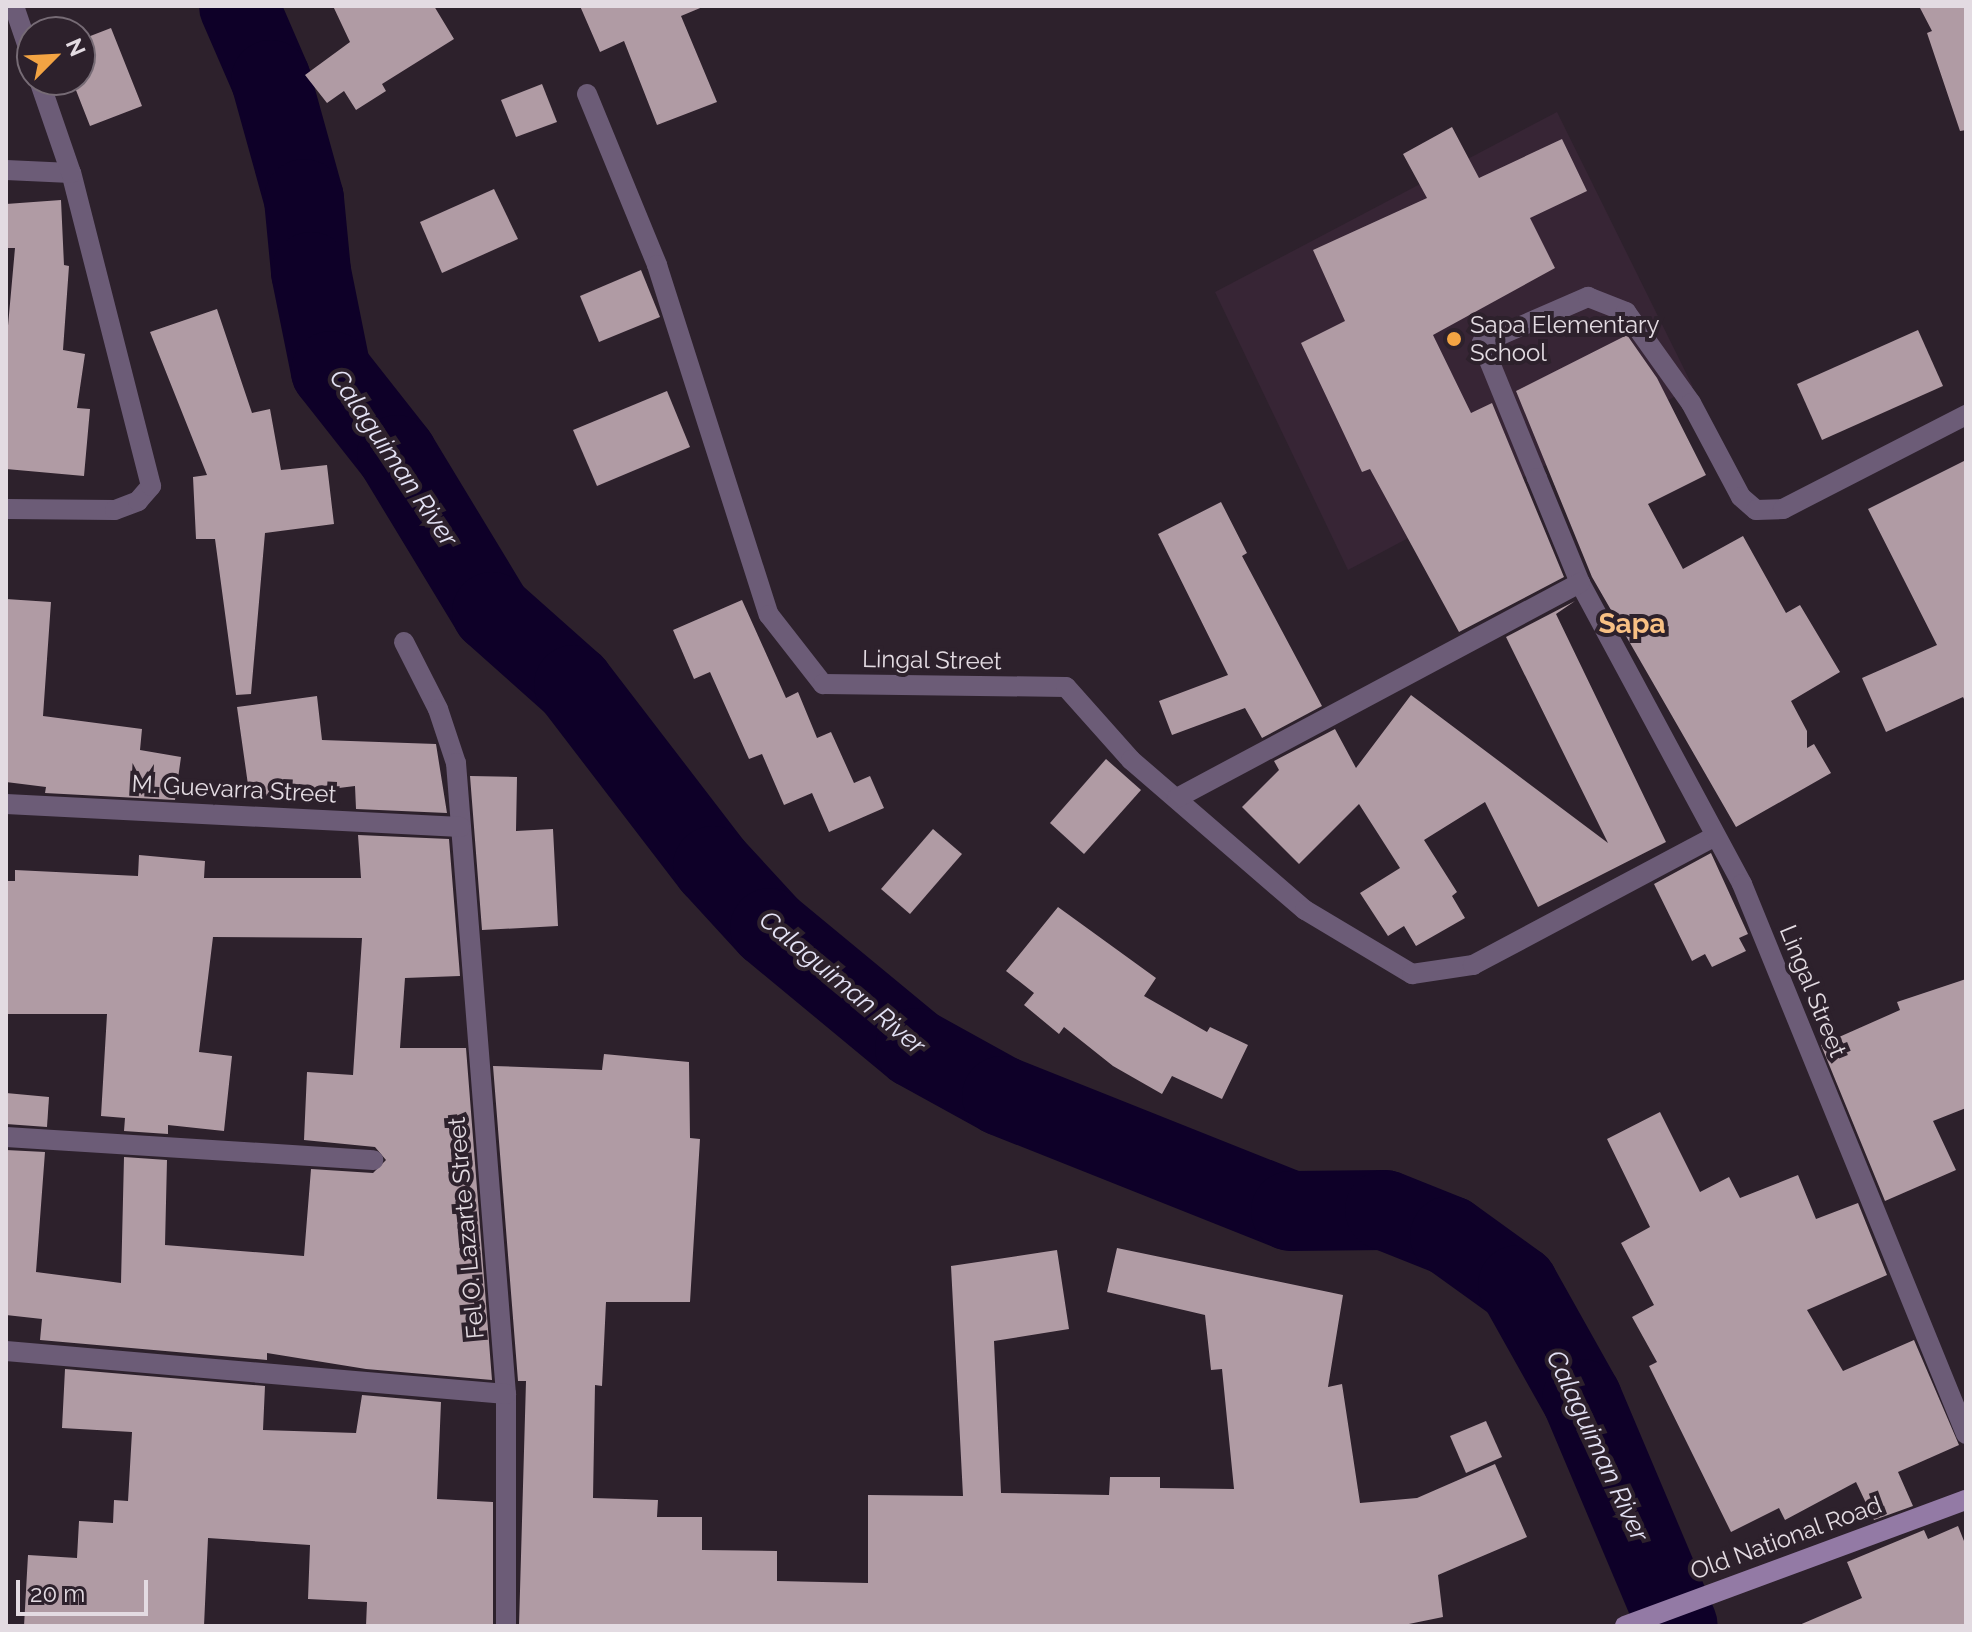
<!DOCTYPE html>
<html>
<head>
<meta charset="utf-8">
<style>
	body { margin:0 }
	#map { position:relative; width:1972px; height:1632px; overflow:hidden; background:#2d212c; font-family:Raleway,sans-serif }
	div>[style] { position:absolute }
	.built>* { inset:0; background:#372535 }
	.river>* { height:80px; margin:-40px; padding:0 40px; transform-origin:40px; border-radius:40px; background:#0e0028 }
	.building>* { inset:0; background:#b09ba4 }
	.lane>* { height:20px; margin:-10px; padding:0 10px; transform-origin:10px; border-radius:10px; background:#6c5c77 }
	.street>* { height:20px; margin:-10px; padding:0 10px; transform-origin:10px; border-radius:10px; background:#6c5c77 }
	.secondary>* { height:20px; margin:-10px; padding:0 10px; transform-origin:10px; border-radius:10px; background:#937aa5 }
	.dots>* { width:22px; height:22px; translate:-50% -50%; box-sizing:border-box; border:4px solid #2d212c; border-radius:50% }
	span { translate:-50% -50%; white-space:nowrap; text-align:center; line-height:1.15; -webkit-text-stroke:8px #2d212c; paint-order:stroke }
	.poi-label { font-size:24px; color:#e3dbe2 }
	.left { translate:0 -50%; text-align:left }
	.street-label { font-size:24px; color:#e3dbe2 }
	.water-label { font-size:26px; color:#e4e2f5; font-style:italic }
	.quarter-label { font-size:28px; color:#f8c084; font-weight:700 }
	.frame { position:absolute; inset:0; border:8px solid #e3dbe2; pointer-events:none }
	.north { position:absolute; left:16px; top:16px; width:80px; height:80px; box-sizing:border-box; background:#2d212c; border:2px solid #766b75; border-radius:50%; rotate:66deg; font-size:22px; font-weight:700; line-height:32px; text-align:center; color:#e3dbe2 }
	.north::after { content:''; display:block; margin:auto; width:28px; height:36px; background:#f3a443; clip-path:polygon(50% 0,100% 100%,50% 72%,0 100%) }
	.scale { position:absolute; left:16px; top:1580px; width:132px; height:36px; box-sizing:border-box; border:4px solid #e3dbe2; border-top:0; padding-left:10px; font-size:24px; line-height:28px; white-space:nowrap; color:#e3dbe2; -webkit-text-stroke:6px #2d212c; paint-order:stroke }
</style>
</head>
<body>
<div id="map">
	<div class="built">
		<i style="clip-path:polygon(1557px 112px,1693px 387px,1348px 570px,1215px 292px)"></i>
	</div>
	<div class="river">
		<i style="left:239px;top:6px;width:81px;rotate:66.6deg"></i>
		<i style="left:271px;top:80px;width:123px;rotate:74.5deg"></i>
		<i style="left:304px;top:199px;width:73px;rotate:84.5deg"></i>
		<i style="left:311px;top:272px;width:101px;rotate:78.6deg"></i>
		<i style="left:331px;top:371px;width:107px;rotate:51.8deg"></i>
		<i style="left:397px;top:455px;width:184px;rotate:58.8deg"></i>
		<i style="left:492px;top:612px;width:110px;rotate:41.7deg"></i>
		<i style="left:574px;top:685px;width:228px;rotate:52.5deg"></i>
		<i style="left:713px;top:866px;width:84px;rotate:47.4deg"></i>
		<i style="left:770px;top:928px;width:188px;rotate:39.6deg"></i>
		<i style="left:915px;top:1048px;width:99px;rotate:28.9deg"></i>
		<i style="left:1002px;top:1096px;width:311px;rotate:21.7deg"></i>
		<i style="left:1291px;top:1211px;width:94px;rotate:-0.6deg"></i>
		<i style="left:1385px;top:1210px;width:70px;rotate:21.8deg"></i>
		<i style="left:1450px;top:1236px;width:84px;rotate:35.8deg"></i>
		<i style="left:1518px;top:1285px;width:131px;rotate:60.7deg"></i>
		<i style="left:1582px;top:1399px;width:246px;rotate:67.1deg"></i>
	</div>
	<div class="building">
		<i style="clip-path:polygon(333px 6px,434px 6px,454px 39px,382px 84px,386px 91px,356px 110px,344px 91px,327px 103px,305px 75px,350px 42px)"></i>
		<i style="clip-path:polygon(580px 6px,705px 6px,681px 16px,717px 102px,657px 125px,624px 41px,600px 52px)"></i>
		<i style="clip-path:polygon(1919px 6px,1966px 6px,1966px 130px,1960px 131px,1927px 33px,1932px 31px)"></i>
		<i style="clip-path:polygon(111px 28px,142px 106px,90px 126px,72px 80px,80px 80px,80px 40px)"></i>
		<i style="clip-path:polygon(542px 84px,557px 122px,516px 137px,501px 100px)"></i>
		<i style="clip-path:polygon(1452px 127px,1479px 178px,1562px 139px,1587px 191px,1530px 218px,1555px 268px,1433px 335px,1471px 413px,1492px 403px,1564px 577px,1459px 632px,1370px 469px,1362px 472px,1301px 343px,1345px 321px,1313px 250px,1427px 198px,1403px 154px)"></i>
		<i style="clip-path:polygon(494px 189px,518px 239px,442px 273px,420px 222px)"></i>
		<i style="clip-path:polygon(61px 200px,64px 265px,69px 266px,63px 350px,85px 354px,77px 408px,90px 409px,84px 476px,6px 469px,6px 348px,15px 248px,6px 248px,6px 204px)"></i>
		<i style="clip-path:polygon(641px 270px,660px 317px,599px 342px,580px 296px)"></i>
		<i style="clip-path:polygon(217px 309px,252px 413px,270px 409px,281px 470px,327px 465px,334px 524px,265px 533px,251px 694px,236px 695px,215px 539px,196px 539px,193px 477px,207px 475px,150px 332px)"></i>
		<i style="clip-path:polygon(1918px 330px,1943px 386px,1822px 440px,1797px 384px)"></i>
		<i style="clip-path:polygon(1627px 335px,1657px 378px,1706px 475px,1648px 504px,1683px 569px,1743px 536px,1786px 613px,1800px 605px,1840px 672px,1791px 701px,1807px 731px,1807px 748px,1814px 744px,1831px 773px,1736px 827px,1592px 577px,1516px 391px)"></i>
		<i style="clip-path:polygon(667px 391px,690px 447px,597px 486px,573px 430px)"></i>
		<i style="clip-path:polygon(1966px 460px,1966px 703px,1963px 697px,1886px 732px,1862px 678px,1937px 645px,1868px 509px)"></i>
		<i style="clip-path:polygon(1221px 502px,1247px 553px,1242px 556px,1322px 706px,1262px 738px,1245px 708px,1172px 735px,1159px 701px,1228px 675px,1158px 534px)"></i>
		<i style="clip-path:polygon(6px 599px,51px 602px,43px 716px,142px 729px,140px 750px,181px 757px,175px 800px,45px 793px,46px 787px,6px 782px)"></i>
		<i style="clip-path:polygon(742px 600px,786px 698px,798px 692px,817px 738px,831px 732px,854px 783px,870px 776px,884px 808px,829px 832px,812px 793px,784px 805px,762px 754px,749px 759px,710px 672px,694px 679px,673px 630px)"></i>
		<i style="clip-path:polygon(1575px 601px,1556px 614px,1666px 842px,1538px 907px,1485px 802px,1424px 840px,1457px 892px,1452px 896px,1465px 918px,1416px 946px,1404px 926px,1388px 936px,1360px 893px,1400px 868px,1359px 804px,1299px 864px,1242px 807px,1279px 770px,1274px 761px,1335px 729px,1356px 768px,1411px 695px,1608px 843px,1506px 637px)"></i>
		<i style="clip-path:polygon(317px 696px,322px 740px,436px 744px,447px 813px,356px 809px,355px 786px,250px 799px,237px 707px)"></i>
		<i style="clip-path:polygon(1106px 759px,1141px 790px,1084px 854px,1050px 823px)"></i>
		<i style="clip-path:polygon(470px 776px,517px 777px,516px 831px,553px 829px,558px 926px,482px 930px)"></i>
		<i style="clip-path:polygon(933px 829px,962px 854px,910px 914px,881px 889px)"></i>
		<i style="clip-path:polygon(358px 835px,449px 839px,460px 976px,405px 978px,400px 1048px,466px 1048px,492px 1380px,366px 1369px,267px 1353px,267px 1360px,40px 1340px,42px 1319px,6px 1315px,6px 1150px,45px 1152px,36px 1272px,121px 1283px,124px 1157px,167px 1160px,165px 1245px,304px 1256px,311px 1169px,373px 1173px,386px 1160px,375px 1147px,304px 1140px,307px 1072px,353px 1075px,362px 938px,213px 937px,199px 1052px,232px 1056px,224px 1131px,168px 1125px,168px 1134px,124px 1131px,125px 1118px,101px 1116px,107px 1014px,6px 1014px,6px 881px,15px 881px,15px 870px,138px 876px,139px 855px,205px 861px,204px 878px,361px 878px)"></i>
		<i style="clip-path:polygon(1711px 853px,1748px 934px,1739px 938px,1746px 951px,1712px 967px,1705px 954px,1692px 961px,1654px 884px)"></i>
		<i style="clip-path:polygon(1058px 907px,1156px 978px,1144px 996px,1207px 1032px,1210px 1027px,1248px 1045px,1222px 1099px,1172px 1076px,1162px 1094px,1113px 1066px,1064px 1027px,1059px 1034px,1024px 1005px,1034px 993px,1006px 971px)"></i>
		<i style="clip-path:polygon(1966px 979px,1966px 1108px,1933px 1121px,1956px 1170px,1885px 1201px,1821px 1045px,1900px 1010px,1897px 1002px)"></i>
		<i style="clip-path:polygon(604px 1054px,689px 1062px,690px 1138px,700px 1139px,690px 1302px,606px 1302px,602px 1386px,595px 1385px,593px 1498px,658px 1500px,657px 1517px,702px 1517px,702px 1550px,777px 1551px,777px 1581px,868px 1583px,868px 1495px,963px 1496px,951px 1266px,1057px 1250px,1069px 1329px,994px 1341px,1001px 1493px,1109px 1495px,1110px 1477px,1160px 1477px,1160px 1488px,1234px 1489px,1222px 1369px,1211px 1370px,1205px 1315px,1107px 1292px,1117px 1248px,1343px 1295px,1328px 1387px,1342px 1384px,1360px 1503px,1417px 1498px,1495px 1464px,1527px 1537px,1438px 1575px,1443px 1617px,1399px 1626px,519px 1626px,526px 1381px,518px 1381px,493px 1066px,602px 1070px)"></i>
		<i style="clip-path:polygon(6px 1093px,49px 1097px,47px 1127px,6px 1124px)"></i>
		<i style="clip-path:polygon(1660px 1112px,1700px 1192px,1729px 1177px,1740px 1198px,1798px 1175px,1816px 1219px,1858px 1203px,1887px 1275px,1807px 1310px,1843px 1371px,1914px 1340px,1959px 1445px,1898px 1472px,1913px 1506px,1874px 1520px,1856px 1482px,1785px 1520px,1779px 1508px,1731px 1532px,1649px 1366px,1657px 1362px,1632px 1317px,1654px 1305px,1621px 1243px,1650px 1227px,1607px 1139px)"></i>
		<i style="clip-path:polygon(65px 1369px,265px 1386px,263px 1430px,356px 1433px,362px 1395px,441px 1402px,437px 1499px,493px 1502px,493px 1626px,366px 1626px,367px 1602px,308px 1599px,310px 1545px,208px 1538px,204px 1626px,24px 1626px,28px 1555px,77px 1558px,79px 1521px,113px 1523px,114px 1500px,128px 1501px,132px 1432px,62px 1428px)"></i>
		<i style="clip-path:polygon(1486px 1421px,1502px 1457px,1466px 1473px,1450px 1436px)"></i>
		<i style="clip-path:polygon(1958px 1526px,1966px 1546px,1966px 1626px,1797px 1626px,1862px 1598px,1847px 1562px,1924px 1530px,1928px 1539px)"></i>
	</div>
	<div class="lane">
		<i style="left:1537px;top:478px;width:146px;rotate:-112.2deg"></i>
		<i style="left:1482px;top:343px;width:116px;rotate:-23.5deg"></i>
		<i style="left:1588px;top:297px;width:41px;rotate:21.5deg"></i>
		<i style="left:1626px;top:312px;width:112px;rotate:54.5deg"></i>
	</div>
	<div class="street">
		<i style="left:14px;top:6px;width:56px;rotate:71.2deg"></i>
		<i style="left:587px;top:94px;width:185px;rotate:67.7deg"></i>
		<i style="left:657px;top:265px;width:367px;rotate:72.3deg"></i>
		<i style="left:769px;top:615px;width:88px;rotate:52deg"></i>
		<i style="left:823px;top:684px;width:243px;rotate:0.7deg"></i>
		<i style="left:1066px;top:687px;width:98px;rotate:48.3deg"></i>
		<i style="left:1131px;top:760px;width:230px;rotate:40.8deg"></i>
		<i style="left:1305px;top:910px;width:125px;rotate:30.9deg"></i>
		<i style="left:1412px;top:974px;width:62px;rotate:-8.4deg"></i>
		<i style="left:1473px;top:965px;width:271px;rotate:-28deg"></i>
		<i style="left:6px;top:170px;width:65px;rotate:2.6deg"></i>
		<i style="left:1691px;top:403px;width:106px;rotate:62deg"></i>
		<i style="left:1741px;top:497px;width:20px;rotate:41deg"></i>
		<i style="left:1756px;top:510px;width:27px;rotate:-2deg"></i>
		<i style="left:1783px;top:509px;width:206px;rotate:-27.2deg"></i>
		<i style="left:1537px;top:478px;width:113px;rotate:67.7deg"></i>
		<i style="left:1580px;top:583px;width:342px;rotate:61.7deg"></i>
		<i style="left:1742px;top:884px;width:594px;rotate:67.84deg"></i>
		<i style="left:6px;top:509px;width:109px;rotate:0.5deg"></i>
		<i style="left:115px;top:510px;width:25px;rotate:-21deg"></i>
		<i style="left:138px;top:501px;width:20px;rotate:-49deg"></i>
		<i style="left:151px;top:486px;width:323px;rotate:-104.3deg"></i>
		<i style="left:71px;top:173px;width:98px;rotate:-109deg"></i>
		<i style="left:404px;top:642px;width:75px;rotate:63.1deg"></i>
		<i style="left:438px;top:709px;width:57px;rotate:71.6deg"></i>
		<i style="left:456px;top:763px;width:633px;rotate:85.47deg"></i>
		<i style="left:506px;top:1394px;width:232px;rotate:90deg"></i>
		<i style="left:1177px;top:798px;width:457px;rotate:-28.1deg"></i>
		<i style="left:6px;top:804px;width:455px;rotate:2.9deg"></i>
		<i style="left:6px;top:1137px;width:368px;rotate:3.6deg"></i>
		<i style="left:6px;top:1351px;width:502px;rotate:4.92deg"></i>
	</div>
	<div class="secondary">
		<i style="left:1625px;top:1626px;width:364px;rotate:-20.3deg"></i>
	</div>
	<div class="dots">
		<i style="left:1454px;top:339px;background:#f3a443"></i>
	</div>
	<div class="poi-label">
		<span class="left" style="left:1470px;top:339px">Sapa Elementary<br>School</span>
	</div>
	<div class="street-label">
		<span style="left:932px;top:660px;rotate:1deg">Lingal Street</span>
		<span style="left:234px;top:789px;rotate:3deg">M. Guevarra Street</span>
		<span style="left:1813px;top:991px;rotate:68deg">Lingal Street</span>
		<span style="left:466px;top:1228px;rotate:-95deg">Fel O. Lazarte Street</span>
		<span style="left:1786px;top:1538px;rotate:-20deg">Old National Road</span>
	</div>
	<div class="water-label">
		<span style="left:393px;top:458px;rotate:56deg">Calaguiman River</span>
		<span style="left:842px;top:983px;rotate:40deg">Calaguiman River</span>
		<span style="left:1597px;top:1446px;rotate:65deg">Calaguiman River</span>
	</div>
	<div class="quarter-label">
		<span style="left:1632px;top:624px">Sapa</span>
	</div>
	<div class="frame"></div>
	<div class="north">N</div>
	<div class="scale">20 m</div>
</div>
</body>
</html>
